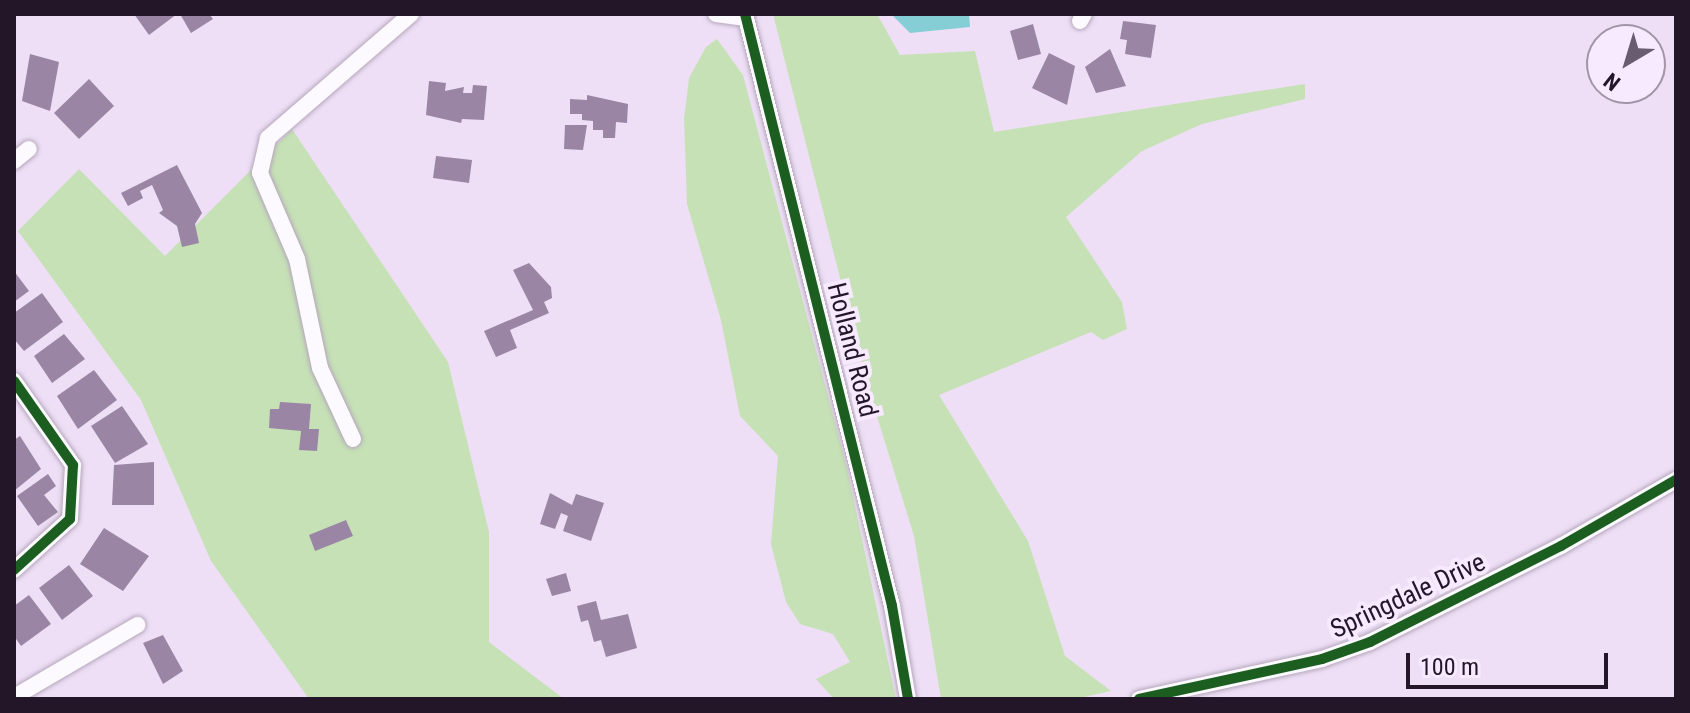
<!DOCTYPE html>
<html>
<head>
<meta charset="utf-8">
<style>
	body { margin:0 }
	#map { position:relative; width:1690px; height:713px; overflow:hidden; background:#eedff6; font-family:"Roboto Condensed",sans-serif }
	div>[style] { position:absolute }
	.green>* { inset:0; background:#c6e1b6 }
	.water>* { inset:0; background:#86ced5 }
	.building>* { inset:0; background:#9a85a4 }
	.roads { filter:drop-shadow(0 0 2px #b5a7bb) drop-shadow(0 0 2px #b5a7bb) }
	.minor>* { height:16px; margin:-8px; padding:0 8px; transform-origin:8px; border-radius:8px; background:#fcfafe }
	.cycleway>* { height:10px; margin:-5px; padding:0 5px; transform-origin:5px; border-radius:5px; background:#1b5e20 }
	span { translate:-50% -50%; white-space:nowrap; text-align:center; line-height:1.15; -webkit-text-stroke:8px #f7e9fe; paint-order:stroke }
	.street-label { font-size:26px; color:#231628 }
	.frame { position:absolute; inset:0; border:16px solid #231628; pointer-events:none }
	.north { position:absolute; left:1586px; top:24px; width:80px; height:80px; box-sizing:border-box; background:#f7e9fe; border:2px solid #a295a8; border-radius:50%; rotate:218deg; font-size:22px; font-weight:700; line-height:32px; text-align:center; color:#231628 }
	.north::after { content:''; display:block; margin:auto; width:28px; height:36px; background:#6a5c70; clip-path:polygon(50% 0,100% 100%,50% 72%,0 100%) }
	.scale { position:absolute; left:1406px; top:653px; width:202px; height:36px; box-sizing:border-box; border:4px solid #231628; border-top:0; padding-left:10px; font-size:24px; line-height:28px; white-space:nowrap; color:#231628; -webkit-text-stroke:6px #f7e9fe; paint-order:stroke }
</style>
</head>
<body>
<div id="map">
	<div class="green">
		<i style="clip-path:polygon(773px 14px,877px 14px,900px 55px,975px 51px,994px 132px,1305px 84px,1305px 99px,1202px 124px,1142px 151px,1066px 217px,1122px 302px,1127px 329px,1103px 340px,1091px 332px,939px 395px,1028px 541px,1065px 656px,1111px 691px,1075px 699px,941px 699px,914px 536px,867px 384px)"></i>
		<i style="clip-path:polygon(717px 39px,743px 75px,846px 464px,896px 699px,834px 699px,816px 679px,850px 662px,833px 634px,800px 624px,786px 602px,771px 544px,778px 456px,740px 416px,721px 320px,687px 204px,684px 119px,689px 78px,706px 47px)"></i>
		<i style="clip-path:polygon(292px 129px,448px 362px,489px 532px,489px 642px,564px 699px,309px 699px,211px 561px,141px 400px,18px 231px,79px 169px,165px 256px)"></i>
	</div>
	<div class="water">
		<i style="clip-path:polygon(891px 14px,969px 14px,970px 27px,910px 33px)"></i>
	</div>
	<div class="building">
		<i style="clip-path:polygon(134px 14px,177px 14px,149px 35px)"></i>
		<i style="clip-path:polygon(180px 14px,209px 14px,213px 19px,191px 33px)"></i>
		<i style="clip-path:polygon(1123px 21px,1156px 25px,1151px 58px,1125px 54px,1127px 40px,1120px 39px)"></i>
		<i style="clip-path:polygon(1033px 24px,1041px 54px,1018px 60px,1010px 31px)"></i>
		<i style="clip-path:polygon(1110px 49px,1126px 86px,1096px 93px,1085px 67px)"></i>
		<i style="clip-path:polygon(1049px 53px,1075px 66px,1067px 105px,1032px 88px)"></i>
		<i style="clip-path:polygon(30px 54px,59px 62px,50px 111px,22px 101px)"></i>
		<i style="clip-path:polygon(89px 79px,114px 106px,79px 139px,54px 113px)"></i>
		<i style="clip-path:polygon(429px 81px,446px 83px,445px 91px,464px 87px,463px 93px,472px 93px,473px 85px,487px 86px,484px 120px,462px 119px,461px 123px,426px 115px)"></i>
		<i style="clip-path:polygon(587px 95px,628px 104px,627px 123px,616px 122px,615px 138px,603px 138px,603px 130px,593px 130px,593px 121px,582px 120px,582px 114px,570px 114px,570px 99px,587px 100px)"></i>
		<i style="clip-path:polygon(565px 125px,587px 125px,583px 150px,564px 149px)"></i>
		<i style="clip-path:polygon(436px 156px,472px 160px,469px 183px,433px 178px)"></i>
		<i style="clip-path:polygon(177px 165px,202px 213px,195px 224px,199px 243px,182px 247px,177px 226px,159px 213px,163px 210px,152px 185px,140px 191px,143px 198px,128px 206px,121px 193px)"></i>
		<i style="clip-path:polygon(529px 263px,551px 287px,552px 298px,544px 302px,549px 313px,510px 330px,517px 348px,496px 357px,484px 331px,533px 310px,513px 270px)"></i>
		<i style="clip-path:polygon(14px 271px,29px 291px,14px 302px)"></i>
		<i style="clip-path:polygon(42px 293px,63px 322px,24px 351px,14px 339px,14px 313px)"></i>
		<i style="clip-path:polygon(64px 334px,85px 359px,52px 383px,34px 356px)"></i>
		<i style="clip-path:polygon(94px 370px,117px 400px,78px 429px,57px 396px)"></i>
		<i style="clip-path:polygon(280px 402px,311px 404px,309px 429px,319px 429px,317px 451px,299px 450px,301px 431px,269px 428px,270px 409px,279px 409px)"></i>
		<i style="clip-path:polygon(122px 406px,148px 444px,115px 463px,91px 426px)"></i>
		<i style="clip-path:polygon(20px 436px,41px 469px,14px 491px,14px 440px)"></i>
		<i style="clip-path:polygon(154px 462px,154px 505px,112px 505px,114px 465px)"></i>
		<i style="clip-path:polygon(48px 474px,56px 486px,44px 495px,58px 512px,38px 526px,17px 496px)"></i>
		<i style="clip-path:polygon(550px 493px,572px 505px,576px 494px,604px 503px,591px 541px,563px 531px,568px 516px,561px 513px,555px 529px,540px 524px)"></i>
		<i style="clip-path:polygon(346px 520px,353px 536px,315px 551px,309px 535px)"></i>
		<i style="clip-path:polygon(104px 528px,149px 556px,123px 591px,80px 564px)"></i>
		<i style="clip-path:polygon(69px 565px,93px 596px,62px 620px,39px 588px)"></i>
		<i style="clip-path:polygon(566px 573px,571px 591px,552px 596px,546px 579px)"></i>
		<i style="clip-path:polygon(29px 595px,51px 624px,21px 646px,14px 636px,14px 606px)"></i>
		<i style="clip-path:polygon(596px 601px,601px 620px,628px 614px,637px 648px,606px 657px,601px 640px,594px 642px,588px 620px,581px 622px,577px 606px)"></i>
		<i style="clip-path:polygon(163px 635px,183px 671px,163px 684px,143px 643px)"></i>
	</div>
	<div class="roads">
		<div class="minor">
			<i style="left:716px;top:14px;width:30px;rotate:8deg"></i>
			<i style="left:745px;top:14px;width:610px;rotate:76.05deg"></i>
			<i style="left:892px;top:606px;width:94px;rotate:80.2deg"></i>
			<i style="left:1080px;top:21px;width:8px;rotate:-60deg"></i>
			<i style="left:14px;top:161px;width:19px;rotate:-39deg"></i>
			<i style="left:14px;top:381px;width:103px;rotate:54.9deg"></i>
			<i style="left:73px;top:465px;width:54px;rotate:93.2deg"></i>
			<i style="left:70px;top:519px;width:76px;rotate:137.7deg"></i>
			<i style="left:353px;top:439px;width:78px;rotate:-114.9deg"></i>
			<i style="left:320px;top:368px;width:111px;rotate:-101.9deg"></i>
			<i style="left:297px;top:259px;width:94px;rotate:-113.3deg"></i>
			<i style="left:260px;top:173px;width:36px;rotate:-77deg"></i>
			<i style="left:268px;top:138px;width:189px;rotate:-40.9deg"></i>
			<i style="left:14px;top:697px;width:143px;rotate:-30.3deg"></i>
			<i style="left:1139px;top:699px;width:187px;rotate:-12.3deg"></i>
			<i style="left:1322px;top:659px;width:51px;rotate:-19.5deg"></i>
			<i style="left:1370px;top:642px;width:214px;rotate:-26.7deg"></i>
			<i style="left:1561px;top:546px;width:133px;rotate:-29.9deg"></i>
		</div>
	</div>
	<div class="cycleway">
		<i style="left:745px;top:14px;width:610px;rotate:76.05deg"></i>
		<i style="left:892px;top:606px;width:94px;rotate:80.2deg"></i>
		<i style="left:14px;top:381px;width:103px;rotate:54.9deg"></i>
		<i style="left:73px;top:465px;width:54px;rotate:93.2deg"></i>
		<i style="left:70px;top:519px;width:76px;rotate:137.7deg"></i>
		<i style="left:1139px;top:699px;width:187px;rotate:-12.3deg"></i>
		<i style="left:1322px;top:659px;width:51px;rotate:-19.5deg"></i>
		<i style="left:1370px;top:642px;width:214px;rotate:-26.7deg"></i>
		<i style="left:1561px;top:546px;width:133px;rotate:-29.9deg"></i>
	</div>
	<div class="street-label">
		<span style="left:852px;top:350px;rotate:76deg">Holland Road</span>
		<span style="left:1408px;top:596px;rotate:-25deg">Springdale Drive</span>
	</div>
	<div class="frame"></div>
	<div class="north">N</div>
	<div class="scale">100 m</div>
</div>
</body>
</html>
